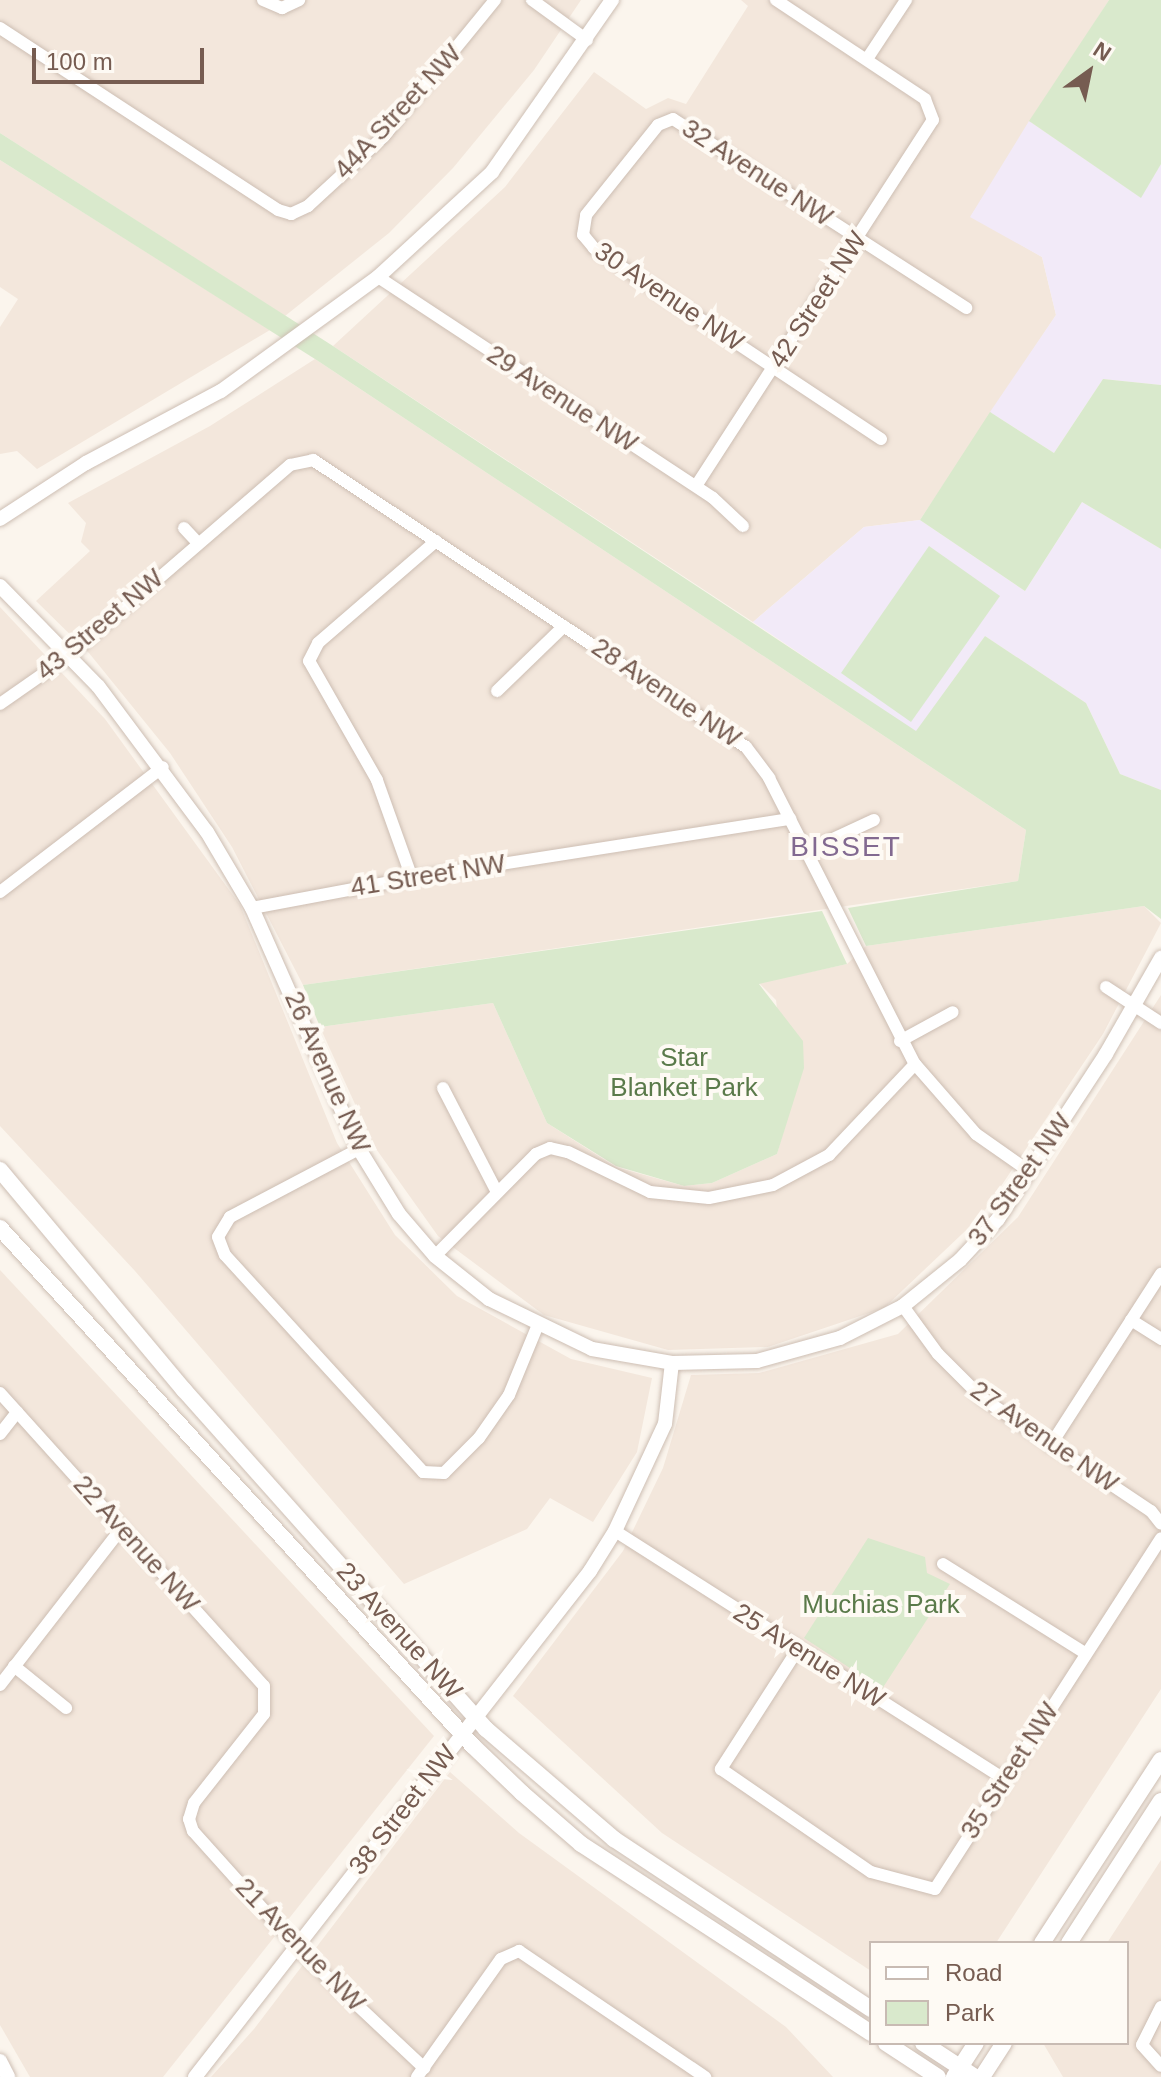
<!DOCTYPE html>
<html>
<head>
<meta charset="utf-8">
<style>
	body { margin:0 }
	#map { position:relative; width:1161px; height:2077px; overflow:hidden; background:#fbf5ed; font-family:Helvetica,sans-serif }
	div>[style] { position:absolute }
	.residential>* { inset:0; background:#f3e7dc }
	.education>* { inset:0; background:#f2eaf8 }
	.green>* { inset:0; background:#d9e9cc }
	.roads { filter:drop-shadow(0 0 2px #cdbeb3) drop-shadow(0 0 2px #cdbeb3) }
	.minor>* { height:12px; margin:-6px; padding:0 6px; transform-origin:6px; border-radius:6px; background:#fff }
	.tertiary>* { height:14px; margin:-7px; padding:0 7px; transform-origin:7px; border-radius:7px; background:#fff }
	.secondary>* { height:16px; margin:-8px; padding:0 8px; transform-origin:8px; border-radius:8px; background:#fff }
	span { translate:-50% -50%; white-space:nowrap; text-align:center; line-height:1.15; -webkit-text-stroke:8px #fefaf4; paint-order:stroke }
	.street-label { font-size:26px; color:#765c51 }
	.park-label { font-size:26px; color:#5a7a4a }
	.neighbourhood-label { font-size:28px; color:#826990; letter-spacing:2px }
	.legend { position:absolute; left:869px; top:1941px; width:260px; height:104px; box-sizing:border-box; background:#fefaf4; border:2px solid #c8bbb3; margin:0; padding:10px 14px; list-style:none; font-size:24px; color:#765c51 }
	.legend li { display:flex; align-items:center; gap:16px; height:40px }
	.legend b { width:40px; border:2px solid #c8bbb3 }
	.north { position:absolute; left:1049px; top:32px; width:80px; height:80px; -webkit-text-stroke:6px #fefaf4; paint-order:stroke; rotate:33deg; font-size:22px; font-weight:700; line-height:32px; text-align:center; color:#765c51 }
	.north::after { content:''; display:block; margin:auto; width:28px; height:36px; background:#765c51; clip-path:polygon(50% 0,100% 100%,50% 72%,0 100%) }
	.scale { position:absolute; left:32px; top:48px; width:172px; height:36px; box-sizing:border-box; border:4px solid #765c51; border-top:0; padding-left:10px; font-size:24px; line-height:28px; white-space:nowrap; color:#765c51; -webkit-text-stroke:6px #fefaf4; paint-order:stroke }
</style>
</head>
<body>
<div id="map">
	<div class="residential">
		<i style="clip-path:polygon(0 0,581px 0,534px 70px,453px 168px,389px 233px,285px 316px,0 133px)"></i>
		<i style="clip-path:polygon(741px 0,1109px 0,971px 216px,1042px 257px,1056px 315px,920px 520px,864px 527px,753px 622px,333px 346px,505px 187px,594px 72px,646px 109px,668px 98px,686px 104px,748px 6px)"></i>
		<i style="clip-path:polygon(0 160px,270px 330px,37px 469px,17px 451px,0 454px,0 327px,18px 299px,0 287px)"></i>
		<i style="clip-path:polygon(315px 359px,1026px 830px,1018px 881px,303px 985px,232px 847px,170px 753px,89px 653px,36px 601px,90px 551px,81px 542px,86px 523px,68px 503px,210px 426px)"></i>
		<i style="clip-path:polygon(0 607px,105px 719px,240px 905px,337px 1143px,395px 1235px,457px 1296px,571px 1359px,652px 1378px,637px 1452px,593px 1522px,550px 1498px,527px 1529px,404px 1584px,135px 1271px,0 1126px)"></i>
		<i style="clip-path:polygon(1144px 906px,1161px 923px,1103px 1034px,981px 1216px,884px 1308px,768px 1347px,668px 1350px,544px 1315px,438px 1236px,374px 1146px,320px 1027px,493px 1003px,547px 1123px,616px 1167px,684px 1186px,712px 1183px,777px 1154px,789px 1112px,776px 1000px,759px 983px,847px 964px,866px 946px)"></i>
		<i style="clip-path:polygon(1161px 995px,1161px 1689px,996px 1943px,871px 1943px,871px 1971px,662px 1833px,513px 1696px,623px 1551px,663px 1468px,691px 1375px,759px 1373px,898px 1334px,1018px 1217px)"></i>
		<i style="clip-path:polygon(0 1270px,434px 1736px,163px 2077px,30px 2077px,0 2025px)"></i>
		<i style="clip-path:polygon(450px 1772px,519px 1833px,786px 2027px,833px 2077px,211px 2077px,254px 2029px)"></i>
		<i style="clip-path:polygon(1161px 1860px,1161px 2077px,1063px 2077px,1043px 2043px,1127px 2043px,1127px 1943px,1107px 1943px)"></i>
	</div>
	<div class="education">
		<i style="clip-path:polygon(1029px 121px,1140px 197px,1161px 164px,1161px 385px,1103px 379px,1054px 453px,990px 412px,1056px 315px,1042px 257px,970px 217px)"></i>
		<i style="clip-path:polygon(1082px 502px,1161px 549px,1161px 790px,1120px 774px,1086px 703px,985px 636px,916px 732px,753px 622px,864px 527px,920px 520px,1025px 591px)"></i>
	</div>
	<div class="green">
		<i style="clip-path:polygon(1109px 0,1161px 0,1161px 164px,1141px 198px,1029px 121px)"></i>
		<i style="clip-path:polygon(0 133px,333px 346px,916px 731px,985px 636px,1086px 703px,1120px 774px,1161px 790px,1161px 919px,1144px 906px,866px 946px,848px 908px,1018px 881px,1026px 830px,315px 359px,0 160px)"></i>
		<i style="clip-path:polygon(1103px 379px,1161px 385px,1161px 549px,1082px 502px,1025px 591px,920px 520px,990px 412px,1054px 453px)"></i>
		<i style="clip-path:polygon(929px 546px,1000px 596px,911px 722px,841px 673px)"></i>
		<i style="clip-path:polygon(822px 911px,847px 964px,759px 984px,803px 1041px,804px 1068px,777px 1154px,712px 1183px,684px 1186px,616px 1166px,547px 1123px,493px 1003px,320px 1027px,303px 985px)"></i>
		<i style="clip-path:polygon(868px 1538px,925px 1557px,927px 1573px,950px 1584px,882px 1689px,804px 1638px)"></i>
	</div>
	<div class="roads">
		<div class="minor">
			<i style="left:263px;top:0;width:21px;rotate:23deg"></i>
			<i style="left:282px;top:8px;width:19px;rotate:-25deg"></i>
			<i style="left:532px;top:0;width:68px;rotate:36deg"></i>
			<i style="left:0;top:28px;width:332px;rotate:33.2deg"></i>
			<i style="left:278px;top:210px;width:14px;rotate:17deg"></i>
			<i style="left:291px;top:214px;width:19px;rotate:-25deg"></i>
			<i style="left:308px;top:206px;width:103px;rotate:-42.6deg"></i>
			<i style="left:384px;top:136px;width:176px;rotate:-50.8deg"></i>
			<i style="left:867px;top:59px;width:71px;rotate:-56.5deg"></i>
			<i style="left:378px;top:277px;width:401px;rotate:33.4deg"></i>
			<i style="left:713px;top:498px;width:41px;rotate:43deg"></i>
			<i style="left:881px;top:439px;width:345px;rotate:-146.4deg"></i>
			<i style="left:594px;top:248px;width:17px;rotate:-130deg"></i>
			<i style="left:583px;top:235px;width:20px;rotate:-81deg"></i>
			<i style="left:586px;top:215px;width:115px;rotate:-51.3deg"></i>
			<i style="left:658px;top:125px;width:16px;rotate:-22deg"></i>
			<i style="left:673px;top:119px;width:349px;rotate:32.8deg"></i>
			<i style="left:696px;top:486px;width:436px;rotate:-57.1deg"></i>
			<i style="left:933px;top:120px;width:22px;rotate:-111deg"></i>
			<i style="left:925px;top:99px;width:179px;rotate:-146.4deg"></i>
			<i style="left:184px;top:528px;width:21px;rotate:47deg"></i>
			<i style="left:497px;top:691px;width:93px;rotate:-44.1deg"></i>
			<i style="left:0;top:704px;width:85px;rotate:-35deg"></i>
			<i style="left:70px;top:655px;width:291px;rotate:-40.8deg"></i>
			<i style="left:290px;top:465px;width:24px;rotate:-12deg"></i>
			<i style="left:313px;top:460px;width:519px;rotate:33.54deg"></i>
			<i style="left:746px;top:747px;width:39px;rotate:53deg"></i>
			<i style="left:769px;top:778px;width:321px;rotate:63deg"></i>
			<i style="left:915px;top:1064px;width:93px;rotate:48.9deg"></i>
			<i style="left:976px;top:1134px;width:66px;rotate:35.1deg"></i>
			<i style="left:805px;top:852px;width:76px;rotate:-24.9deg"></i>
			<i style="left:412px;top:878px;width:104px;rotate:-109.7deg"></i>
			<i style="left:377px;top:780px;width:137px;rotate:-119.7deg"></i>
			<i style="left:309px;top:661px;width:20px;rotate:-63deg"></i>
			<i style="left:318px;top:643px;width:156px;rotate:-40.8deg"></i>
			<i style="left:0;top:892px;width:205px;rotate:-37.5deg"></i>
			<i style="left:252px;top:908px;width:163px;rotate:-10.6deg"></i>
			<i style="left:412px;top:878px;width:383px;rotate:-8.9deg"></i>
			<i style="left:1106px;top:987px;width:66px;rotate:33.2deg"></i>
			<i style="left:900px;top:1041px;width:60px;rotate:-28.7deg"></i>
			<i style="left:443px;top:1088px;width:117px;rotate:62.6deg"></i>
			<i style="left:359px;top:1149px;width:146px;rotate:152.2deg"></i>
			<i style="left:230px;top:1217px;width:23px;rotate:121deg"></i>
			<i style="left:218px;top:1237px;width:19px;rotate:69deg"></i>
			<i style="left:225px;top:1255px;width:294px;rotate:47.6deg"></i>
			<i style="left:423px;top:1472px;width:21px;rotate:3deg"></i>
			<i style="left:444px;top:1473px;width:49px;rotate:-45deg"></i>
			<i style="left:479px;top:1438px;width:52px;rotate:-55.1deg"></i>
			<i style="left:509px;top:1395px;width:74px;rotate:-67.6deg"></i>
			<i style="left:435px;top:1256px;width:144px;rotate:-45.3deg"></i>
			<i style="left:536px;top:1154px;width:15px;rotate:-23deg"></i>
			<i style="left:550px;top:1148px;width:18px;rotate:13deg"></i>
			<i style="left:568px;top:1152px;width:91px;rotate:26deg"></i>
			<i style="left:650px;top:1192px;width:59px;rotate:5.8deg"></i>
			<i style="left:709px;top:1198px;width:65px;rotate:-11.5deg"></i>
			<i style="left:773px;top:1185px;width:64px;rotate:-28.2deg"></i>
			<i style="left:829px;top:1155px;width:125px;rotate:-46.6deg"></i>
			<i style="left:903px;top:1306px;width:59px;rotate:53.9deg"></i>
			<i style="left:938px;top:1354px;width:62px;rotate:45deg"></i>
			<i style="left:982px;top:1398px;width:203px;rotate:33.8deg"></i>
			<i style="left:1151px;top:1511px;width:16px;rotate:52deg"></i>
			<i style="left:1131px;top:1320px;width:36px;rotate:32deg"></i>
			<i style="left:0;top:1393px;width:394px;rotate:48deg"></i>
			<i style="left:264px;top:1686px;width:28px;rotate:90deg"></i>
			<i style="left:264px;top:1714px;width:113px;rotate:128.2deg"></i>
			<i style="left:194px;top:1803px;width:17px;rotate:107deg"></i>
			<i style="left:189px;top:1819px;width:13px;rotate:72deg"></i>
			<i style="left:193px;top:1831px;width:171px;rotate:48.1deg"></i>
			<i style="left:307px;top:1958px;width:161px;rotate:43.2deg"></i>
			<i style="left:0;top:1434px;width:28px;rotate:-52deg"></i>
			<i style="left:1050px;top:1446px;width:205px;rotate:-57.2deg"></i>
			<i style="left:615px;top:1531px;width:461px;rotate:32.5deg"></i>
			<i style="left:943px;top:1564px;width:168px;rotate:32.1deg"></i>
			<i style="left:798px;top:1649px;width:143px;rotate:122.7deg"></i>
			<i style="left:721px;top:1769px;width:182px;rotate:34.5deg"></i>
			<i style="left:871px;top:1872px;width:66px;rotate:14.9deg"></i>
			<i style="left:935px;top:1889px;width:417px;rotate:-57.2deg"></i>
			<i style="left:14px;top:1666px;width:67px;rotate:38.9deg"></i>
			<i style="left:0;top:1685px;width:199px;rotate:-52.2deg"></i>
			<i style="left:1161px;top:2007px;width:42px;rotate:116.6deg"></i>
			<i style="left:1142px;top:2045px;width:28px;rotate:48deg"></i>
			<i style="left:417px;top:2077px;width:145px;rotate:-54.6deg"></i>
			<i style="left:501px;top:1959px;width:20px;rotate:-24deg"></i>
			<i style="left:519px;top:1951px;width:225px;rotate:34.1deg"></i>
		</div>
		<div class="tertiary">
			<i style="left:0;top:519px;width:103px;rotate:-33.1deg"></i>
			<i style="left:86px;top:463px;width:153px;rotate:-28.1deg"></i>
			<i style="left:221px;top:391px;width:194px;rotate:-36deg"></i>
			<i style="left:378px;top:277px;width:155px;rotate:-42.6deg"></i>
			<i style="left:492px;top:172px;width:210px;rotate:-55.1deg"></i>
			<i style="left:0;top:586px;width:140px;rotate:45.6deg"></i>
			<i style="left:98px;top:686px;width:182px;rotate:53.3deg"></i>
			<i style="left:207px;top:832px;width:88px;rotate:59.4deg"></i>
			<i style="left:252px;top:908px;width:264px;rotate:66.1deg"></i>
			<i style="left:359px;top:1149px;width:76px;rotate:58.4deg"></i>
			<i style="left:399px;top:1214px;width:55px;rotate:49.4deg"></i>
			<i style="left:435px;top:1256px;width:69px;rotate:38.5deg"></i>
			<i style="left:489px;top:1299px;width:114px;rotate:25.9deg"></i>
			<i style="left:592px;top:1349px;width:81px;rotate:9.9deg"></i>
			<i style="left:672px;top:1363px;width:85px;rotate:-1.3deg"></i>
			<i style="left:757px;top:1361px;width:86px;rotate:-15.5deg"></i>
			<i style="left:840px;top:1338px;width:71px;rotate:-26.9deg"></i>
			<i style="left:903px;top:1306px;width:73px;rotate:-38.9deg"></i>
			<i style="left:960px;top:1260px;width:56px;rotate:-47.2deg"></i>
			<i style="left:998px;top:1219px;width:197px;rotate:-56.8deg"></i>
			<i style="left:1106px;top:1054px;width:111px;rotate:-60.2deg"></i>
			<i style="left:0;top:2061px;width:18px;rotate:63deg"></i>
			<i style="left:195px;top:2077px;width:642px;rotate:-52.02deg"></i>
			<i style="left:590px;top:1571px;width:47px;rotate:-58deg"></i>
			<i style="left:615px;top:1531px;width:118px;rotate:-65deg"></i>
			<i style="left:665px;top:1424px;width:61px;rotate:-83.5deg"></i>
		</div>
		<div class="secondary">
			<i style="left:0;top:1170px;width:287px;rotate:50.1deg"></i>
			<i style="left:184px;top:1390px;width:454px;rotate:48.3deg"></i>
			<i style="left:486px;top:1729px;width:169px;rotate:40.7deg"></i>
			<i style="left:614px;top:1839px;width:308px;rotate:33.5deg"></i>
			<i style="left:0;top:1228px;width:701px;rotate:47.6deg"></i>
			<i style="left:473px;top:1746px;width:68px;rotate:43.8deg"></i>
			<i style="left:522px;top:1793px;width:78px;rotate:40.8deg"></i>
			<i style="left:581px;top:1844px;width:346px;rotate:33.1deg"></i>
			<i style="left:1042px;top:1943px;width:218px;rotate:-57deg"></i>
			<i style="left:1069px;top:1943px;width:169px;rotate:-57.1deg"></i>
			<i style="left:886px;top:2043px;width:62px;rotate:33.2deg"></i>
			<i style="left:923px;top:2043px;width:62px;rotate:33.2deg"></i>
			<i style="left:954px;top:2077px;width:40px;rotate:-57.1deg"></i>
			<i style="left:982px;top:2077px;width:40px;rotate:-57.1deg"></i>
		</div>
	</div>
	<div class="street-label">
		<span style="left:398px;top:112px;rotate:-47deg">44A Street NW</span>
		<span style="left:757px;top:173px;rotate:33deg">32 Avenue NW</span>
		<span style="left:669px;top:297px;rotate:34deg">30 Avenue NW</span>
		<span style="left:818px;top:300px;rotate:-57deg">42 Street NW</span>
		<span style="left:562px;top:399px;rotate:33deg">29 Avenue NW</span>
		<span style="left:100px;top:625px;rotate:-40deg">43 Street NW</span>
		<span style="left:666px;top:693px;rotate:34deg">28 Avenue NW</span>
		<span style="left:428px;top:876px;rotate:-9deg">41 Street NW</span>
		<span style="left:327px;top:1072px;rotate:66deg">26 Avenue NW</span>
		<span style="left:1020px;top:1180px;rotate:-54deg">37 Street NW</span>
		<span style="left:1044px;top:1437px;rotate:35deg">27 Avenue NW</span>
		<span style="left:136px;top:1544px;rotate:48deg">22 Avenue NW</span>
		<span style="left:399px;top:1631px;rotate:48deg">23 Avenue NW</span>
		<span style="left:809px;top:1656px;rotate:32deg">25 Avenue NW</span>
		<span style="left:1010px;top:1771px;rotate:-57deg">35 Street NW</span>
		<span style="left:403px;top:1810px;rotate:-52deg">38 Street NW</span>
		<span style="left:300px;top:1945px;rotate:46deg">21 Avenue NW</span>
	</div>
	<div class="park-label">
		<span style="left:684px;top:1073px">Star<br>Blanket Park</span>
		<span style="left:881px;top:1605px">Muchias Park</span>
	</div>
	<div class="neighbourhood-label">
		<span style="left:846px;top:847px">BISSET</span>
	</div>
	<ul class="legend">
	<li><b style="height:10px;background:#fff"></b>Road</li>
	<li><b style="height:22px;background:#d9e9cc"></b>Park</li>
	</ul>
	<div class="north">N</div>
	<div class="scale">100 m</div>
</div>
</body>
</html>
